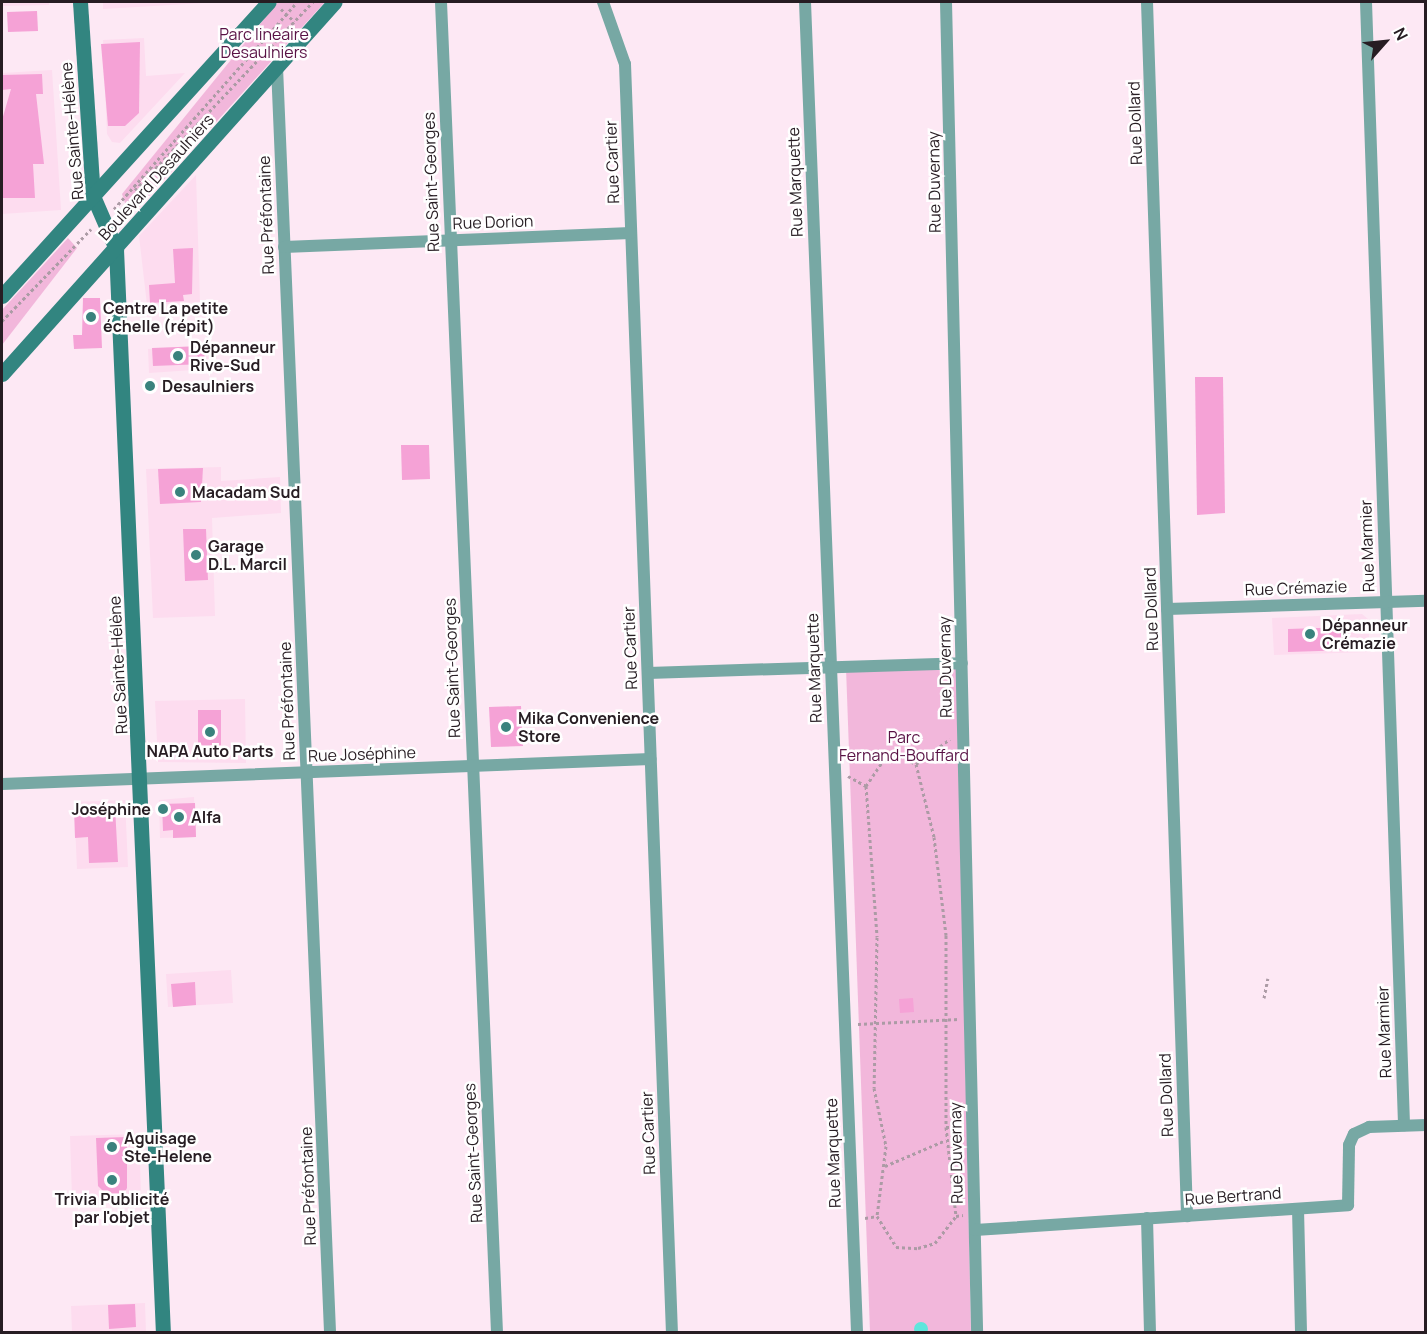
<!DOCTYPE html>
<html>
<head>
<meta charset="utf-8">
<style>
	body { margin:0 }
	#map { position:relative; width:1427px; height:1334px; overflow:hidden; background:#fde8f4; font-family:Manrope,sans-serif }
	div>[style] { position:absolute }
	.built>* { inset:0; background:#fddcef }
	.green>* { inset:0; background:#f2b7db }
	.water>* { inset:0; background:#5fe5dc }
	.round { border-radius:50% }
	.building>* { inset:0; background:#f5a2d6 }
	.path>* { height:3px; margin-top:-1.5px; transform-origin:0; background:repeating-linear-gradient(90deg,#ac9ba5 0 3px,transparent 0 6px) }
	.street>* { height:12px; margin:-6px; padding:0 6px; transform-origin:6px; border-radius:6px; background:#77a8a4 }
	.secondary>* { height:15px; margin:-7.5px; padding:0 7.5px; transform-origin:7.5px; border-radius:7.5px; background:#328580 }
	.dots>* { width:16px; height:16px; translate:-50% -50%; box-sizing:border-box; border:3px solid #fff; border-radius:50% }
	span { translate:-50% -50%; white-space:nowrap; text-align:center; line-height:1.15; -webkit-text-stroke:5px #fff; paint-order:stroke }
	.park-label { font-size:16px; color:#591245 }
	.street-label { font-size:16px; color:#271d23 }
	.poi-label { font-size:16px; color:#271d23; font-weight:700 }
	.left { translate:0 -50%; text-align:left }
	.right { translate:-100% -50%; text-align:right }
	.frame { position:absolute; inset:0; border:3px solid #271d23; pointer-events:none }
	.north { position:absolute; left:1355px; top:12px; width:60px; height:60px; -webkit-text-stroke:4px #fff; paint-order:stroke; rotate:63deg; font-size:16px; font-weight:700; line-height:24px; text-align:center; color:#271d23 }
	.north::after { content:''; display:block; margin:auto; width:21px; height:27px; background:#271d23; clip-path:polygon(50% 0,100% 100%,50% 72%,0 100%) }
</style>
</head>
<body>
<div id="map">
	<div class="built">
		<i style="clip-path:polygon(2px 2px,49px 2px,49px 5px,2px 6px)"></i>
		<i style="clip-path:polygon(103px 2px,221px 2px,103px 9px)"></i>
		<i style="clip-path:polygon(144px 38px,146px 76px,185px 73px,120px 143px,112px 142px,107px 134px,103px 40px)"></i>
		<i style="clip-path:polygon(52px 70px,61px 210px,2px 214px,2px 73px)"></i>
		<i style="clip-path:polygon(196px 175px,200px 302px,147px 305px,139px 236px)"></i>
		<i style="clip-path:polygon(207px 345px,208px 369px,149px 373px,148px 349px)"></i>
		<i style="clip-path:polygon(221px 467px,221px 481px,280px 477px,281px 513px,212px 518px,215px 616px,153px 618px,146px 469px)"></i>
		<i style="clip-path:polygon(1362px 614px,1368px 619px,1370px 652px,1274px 655px,1272px 618px)"></i>
		<i style="clip-path:polygon(245px 699px,246px 763px,158px 762px,155px 701px)"></i>
		<i style="clip-path:polygon(194px 797px,196px 837px,160px 838px,159px 800px)"></i>
		<i style="clip-path:polygon(125px 800px,128px 867px,77px 869px,74px 802px)"></i>
		<i style="clip-path:polygon(231px 970px,233px 1003px,168px 1007px,166px 974px)"></i>
		<i style="clip-path:polygon(139px 1134px,141px 1196px,72px 1198px,70px 1136px)"></i>
		<i style="clip-path:polygon(145px 1303px,146px 1332px,72px 1332px,71px 1306px)"></i>
	</div>
	<div class="green">
		<i style="clip-path:polygon(278px 2px,325px 2px,140px 206px,128px 212px,122px 194px)"></i>
		<i style="clip-path:polygon(68px 238px,77px 248px,2px 345px,2px 310px)"></i>
		<i style="clip-path:polygon(846px 668px,957px 668px,971px 1332px,870px 1332px)"></i>
	</div>
	<div class="water">
		<i class="round" style="left:914px;top:1322px;width:14px;height:14px"></i>
	</div>
	<div class="building">
		<i style="clip-path:polygon(37px 11px,38px 31px,8px 32px,7px 12px)"></i>
		<i style="clip-path:polygon(140px 42px,139px 113px,125px 126px,108px 126px,101px 44px)"></i>
		<i style="clip-path:polygon(42px 74px,43px 94px,36px 94px,44px 164px,33px 164px,35px 198px,2px 198px,2px 120px,11px 89px,2px 90px,2px 75px)"></i>
		<i style="clip-path:polygon(193px 248px,192px 294px,183px 295px,184px 301px,150px 303px,149px 285px,175px 283px,173px 249px)"></i>
		<i style="clip-path:polygon(83px 298px,100px 298px,102px 348px,74px 349px,73px 335px,82px 335px)"></i>
		<i style="clip-path:polygon(204px 346px,205px 364px,153px 366px,152px 348px)"></i>
		<i style="clip-path:polygon(1195px 377px,1223px 377px,1225px 513px,1197px 515px)"></i>
		<i style="clip-path:polygon(401px 445px,429px 445px,430px 479px,402px 480px)"></i>
		<i style="clip-path:polygon(203px 468px,201px 502px,160px 504px,158px 469px)"></i>
		<i style="clip-path:polygon(183px 529px,206px 529px,208px 580px,185px 581px)"></i>
		<i style="clip-path:polygon(1349px 627px,1350px 650px,1288px 652px,1288px 629px)"></i>
		<i style="clip-path:polygon(521px 706px,523px 746px,491px 747px,489px 707px)"></i>
		<i style="clip-path:polygon(198px 710px,221px 710px,221px 755px,198px 755px)"></i>
		<i style="clip-path:polygon(195px 803px,196px 837px,173px 838px,173px 830px,163px 831px,162px 804px)"></i>
		<i style="clip-path:polygon(115px 807px,118px 862px,89px 863px,88px 837px,75px 838px,74px 809px)"></i>
		<i style="clip-path:polygon(195px 982px,196px 1005px,173px 1007px,171px 984px)"></i>
		<i style="clip-path:polygon(913px 998px,914px 1012px,900px 1013px,899px 999px)"></i>
		<i style="clip-path:polygon(127px 1137px,127px 1188px,123px 1196px,109px 1197px,98px 1186px,96px 1138px)"></i>
		<i style="clip-path:polygon(135px 1304px,136px 1327px,109px 1329px,108px 1305px)"></i>
	</div>
	<div class="path">
		<i style="left:281px;top:9px;width:18px;rotate:43deg"></i>
		<i style="left:135px;top:190px;width:259px;rotate:-46.6deg"></i>
		<i style="left:114px;top:209px;width:276px;rotate:-48.5deg"></i>
		<i style="left:2px;top:321px;width:128px;rotate:-45.9deg"></i>
		<i style="left:916px;top:764px;width:75px;rotate:76.1deg"></i>
		<i style="left:934px;top:837px;width:99px;rotate:83deg"></i>
		<i style="left:946px;top:935px;width:192px;rotate:90deg"></i>
		<i style="left:946px;top:1127px;width:13px"></i>
		<i style="left:848px;top:776px;width:21px;rotate:29deg"></i>
		<i style="left:866px;top:786px;width:30px;rotate:-56deg"></i>
		<i style="left:883px;top:761px;width:18px;rotate:-16deg"></i>
		<i style="left:900px;top:756px;width:18px;rotate:27deg"></i>
		<i style="left:916px;top:764px;width:42px;rotate:-36.3deg"></i>
		<i style="left:866px;top:786px;width:151px;rotate:85.8deg"></i>
		<i style="left:877px;top:937px;width:151px;rotate:91.1deg"></i>
		<i style="left:874px;top:1088px;width:59px;rotate:78.3deg"></i>
		<i style="left:886px;top:1146px;width:71px;rotate:97.3deg"></i>
		<i style="left:1264px;top:998px;width:20px;rotate:-79deg"></i>
		<i style="left:858px;top:1024px;width:101px;rotate:-2.8deg"></i>
		<i style="left:946px;top:1127px;width:90px;rotate:83.6deg"></i>
		<i style="left:885px;top:1166px;width:66px;rotate:-23.1deg"></i>
		<i style="left:865px;top:1218px;width:12px;rotate:-9deg"></i>
		<i style="left:877px;top:1216px;width:36px;rotate:58deg"></i>
		<i style="left:896px;top:1247px;width:22px;rotate:3deg"></i>
		<i style="left:918px;top:1248px;width:18px;rotate:-16deg"></i>
		<i style="left:935px;top:1243px;width:34px;rotate:-52deg"></i>
		<i style="left:956px;top:1216px;width:7px;rotate:-8deg"></i>
	</div>
	<div class="street">
		<i style="left:441px;top:2px;width:1331px;rotate:87.59deg"></i>
		<i style="left:603px;top:2px;width:66px;rotate:70.5deg"></i>
		<i style="left:625px;top:64px;width:1269px;rotate:87.88deg"></i>
		<i style="left:805px;top:2px;width:1331px;rotate:87.76deg"></i>
		<i style="left:946px;top:2px;width:1330px;rotate:88.66deg"></i>
		<i style="left:1147px;top:2px;width:1215px;rotate:88.11deg"></i>
		<i style="left:1366px;top:2px;width:1124px;rotate:88.06deg"></i>
		<i style="left:277px;top:67px;width:1266px;rotate:87.6deg"></i>
		<i style="left:284px;top:247px;width:347px;rotate:-2.3deg"></i>
		<i style="left:1167px;top:609px;width:259px;rotate:-1.8deg"></i>
		<i style="left:648px;top:673px;width:314px;rotate:-1.8deg"></i>
		<i style="left:2px;top:784px;width:649px;rotate:-2.21deg"></i>
		<i style="left:1298px;top:1209px;width:123px;rotate:88.6deg"></i>
		<i style="left:1147px;top:1218px;width:114px;rotate:88.5deg"></i>
		<i style="left:975px;top:1230px;width:374px;rotate:-3.8deg"></i>
		<i style="left:1348px;top:1205px;width:60px;rotate:-89deg"></i>
		<i style="left:1349px;top:1145px;width:12px;rotate:-66deg"></i>
		<i style="left:1354px;top:1134px;width:17px;rotate:-25deg"></i>
		<i style="left:1369px;top:1127px;width:57px;rotate:-2deg"></i>
	</div>
	<div class="secondary">
		<i style="left:80px;top:2px;width:194px;rotate:86.2deg"></i>
		<i style="left:93px;top:196px;width:58px;rotate:66.5deg"></i>
		<i style="left:116px;top:249px;width:1084px;rotate:87.52deg"></i>
		<i style="left:2px;top:296px;width:397px;rotate:-47.8deg"></i>
		<i style="left:2px;top:374px;width:499px;rotate:-48.2deg"></i>
	</div>
	<div class="dots">
		<i style="left:91px;top:317px;background:#3a827d"></i>
		<i style="left:178px;top:356px;background:#3a827d"></i>
		<i style="left:150px;top:386px;background:#3a827d"></i>
		<i style="left:180px;top:492px;background:#3a827d"></i>
		<i style="left:196px;top:555px;background:#3a827d"></i>
		<i style="left:1310px;top:634px;background:#3a827d"></i>
		<i style="left:506px;top:727px;background:#3a827d"></i>
		<i style="left:210px;top:732px;background:#3a827d"></i>
		<i style="left:163px;top:809px;background:#3a827d"></i>
		<i style="left:179px;top:817px;background:#3a827d"></i>
		<i style="left:112px;top:1147px;background:#3a827d"></i>
		<i style="left:112px;top:1180px;background:#3a827d"></i>
	</div>
	<div class="park-label">
		<span style="left:264px;top:43px">Parc linéaire<br>Desaulniers</span>
		<span style="left:904px;top:746px">Parc<br>Fernand-Bouffard</span>
	</div>
	<div class="street-label">
		<span style="left:1135px;top:123px;rotate:-92deg">Rue Dollard</span>
		<span style="left:72px;top:131px;rotate:-95deg">Rue Sainte-Hélène</span>
		<span style="left:612px;top:162px;rotate:-92deg">Rue Cartier</span>
		<span style="left:156px;top:177px;rotate:-48deg">Boulevard Desaulniers</span>
		<span style="left:431px;top:182px;rotate:-92deg">Rue Saint-Georges</span>
		<span style="left:795px;top:182px;rotate:-92deg">Rue Marquette</span>
		<span style="left:934px;top:182px;rotate:-91deg">Rue Duvernay</span>
		<span style="left:266px;top:215px;rotate:-92deg">Rue Préfontaine</span>
		<span style="left:493px;top:222px;rotate:-2deg">Rue Dorion</span>
		<span style="left:1367px;top:546px;rotate:-92deg">Rue Marmier</span>
		<span style="left:1296px;top:588px;rotate:-2deg">Rue Crémazie</span>
		<span style="left:1151px;top:609px;rotate:-92deg">Rue Dollard</span>
		<span style="left:630px;top:648px;rotate:-92deg">Rue Cartier</span>
		<span style="left:118px;top:665px;rotate:-93deg">Rue Sainte-Hélène</span>
		<span style="left:945px;top:667px;rotate:-91deg">Rue Duvernay</span>
		<span style="left:452px;top:668px;rotate:-92deg">Rue Saint-Georges</span>
		<span style="left:814px;top:668px;rotate:-92deg">Rue Marquette</span>
		<span style="left:287px;top:701px;rotate:-92deg">Rue Préfontaine</span>
		<span style="left:362px;top:754px;rotate:-2deg">Rue Joséphine</span>
		<span style="left:1384px;top:1032px;rotate:-92deg">Rue Marmier</span>
		<span style="left:1166px;top:1095px;rotate:-92deg">Rue Dollard</span>
		<span style="left:648px;top:1133px;rotate:-92deg">Rue Cartier</span>
		<span style="left:473px;top:1153px;rotate:-93deg">Rue Saint-Georges</span>
		<span style="left:833px;top:1153px;rotate:-92deg">Rue Marquette</span>
		<span style="left:956px;top:1153px;rotate:-91deg">Rue Duvernay</span>
		<span style="left:308px;top:1186px;rotate:-92deg">Rue Préfontaine</span>
		<span style="left:1233px;top:1196px;rotate:-4deg">Rue Bertrand</span>
	</div>
	<div class="poi-label">
		<span class="left" style="left:103px;top:317px">Centre La petite<br>échelle (répit)</span>
		<span class="left" style="left:190px;top:356px">Dépanneur<br>Rive-Sud</span>
		<span class="left" style="left:162px;top:386px">Desaulniers</span>
		<span class="left" style="left:192px;top:492px">Macadam Sud</span>
		<span class="left" style="left:208px;top:555px">Garage<br>D.L. Marcil</span>
		<span class="left" style="left:1322px;top:634px">Dépanneur<br>Crémazie</span>
		<span class="left" style="left:518px;top:727px">Mika Convenience<br>Store</span>
		<span style="left:210px;top:751px">NAPA Auto Parts</span>
		<span class="right" style="left:151px;top:809px">Joséphine</span>
		<span class="left" style="left:191px;top:817px">Alfa</span>
		<span class="left" style="left:124px;top:1147px">Aguisage<br>Ste-Helene</span>
		<span style="left:112px;top:1208px">Trivia Publicité<br>par l'objet</span>
	</div>
	<div class="frame"></div>
	<div class="north">N</div>
</div>
</body>
</html>
